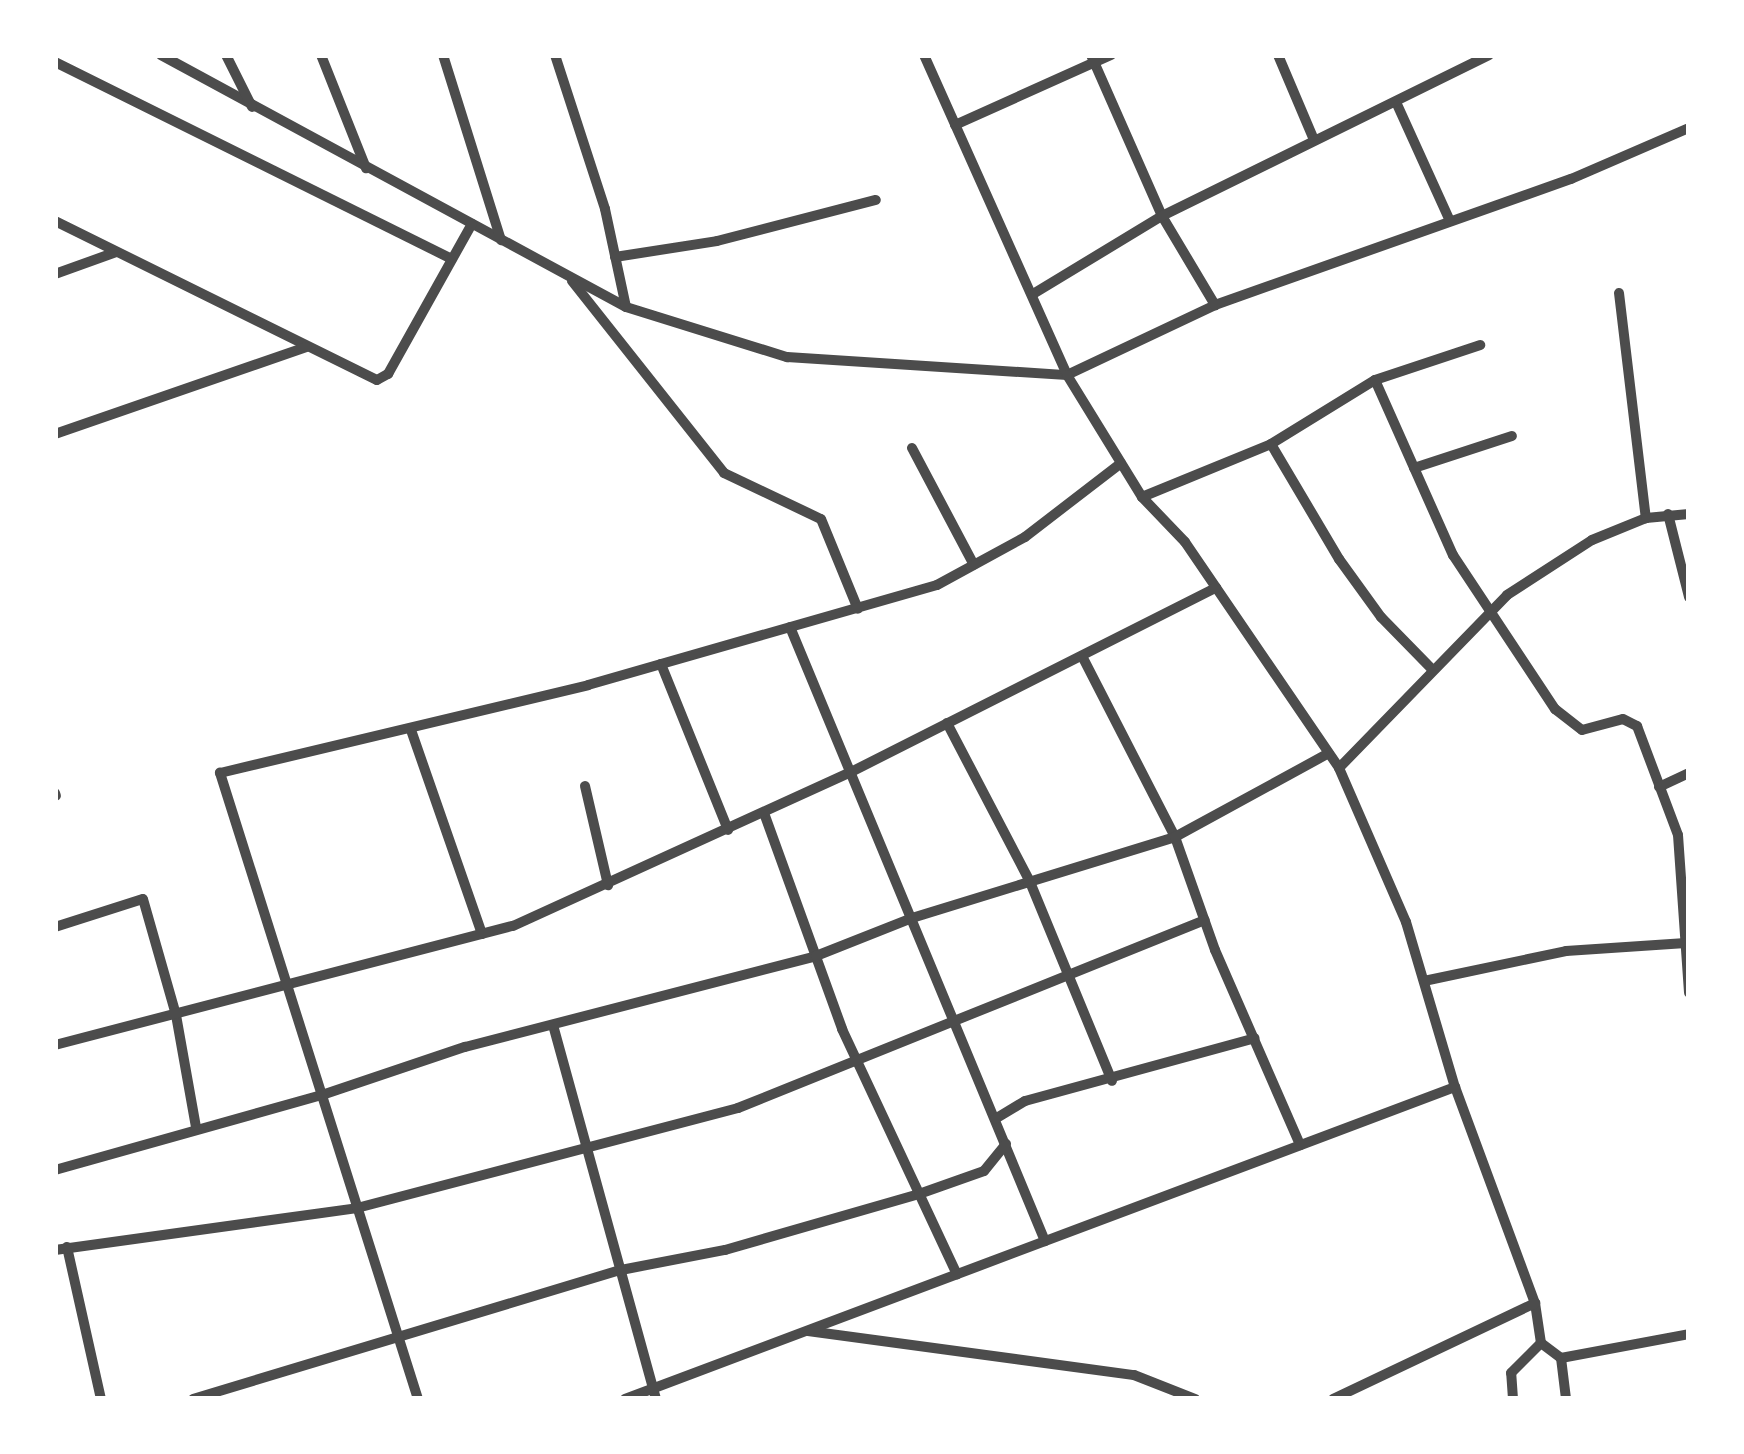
<!DOCTYPE html>
<html>
<head>
<meta charset="utf-8">
<style>
	body { margin:0 }
	#map { position:relative; width:1744px; height:1454px; overflow:hidden; background:#fff; font-family:Cabin,sans-serif }
	div>[style] { position:absolute }
	.minor>* { height:10px; margin:-5px; padding:0 5px; transform-origin:5px; border-radius:5px; background:#4c4c4c }
	span { translate:-50% -50%; white-space:nowrap; text-align:center; line-height:1.15; -webkit-text-stroke:8px #fff; paint-order:stroke }
	.frame { position:absolute; inset:0; border:58px solid #fff; pointer-events:none }
</style>
</head>
<body>
<div id="map">
	<div class="minor">
		<i style="left:161px;top:55px;width:529px;rotate:28.45deg"></i>
		<i style="left:626px;top:307px;width:169px;rotate:17.3deg"></i>
		<i style="left:787px;top:357px;width:281px;rotate:3.7deg"></i>
		<i style="left:1067px;top:375px;width:164px;rotate:-25.3deg"></i>
		<i style="left:1215px;top:305px;width:378px;rotate:-19.5deg"></i>
		<i style="left:1571px;top:179px;width:129px;rotate:-23.4deg"></i>
		<i style="left:226px;top:55px;width:58px;rotate:63.4deg"></i>
		<i style="left:321px;top:55px;width:122px;rotate:68.3deg"></i>
		<i style="left:443px;top:55px;width:194px;rotate:72.6deg"></i>
		<i style="left:555px;top:55px;width:162px;rotate:72deg"></i>
		<i style="left:605px;top:209px;width:100px;rotate:77.9deg"></i>
		<i style="left:924px;top:55px;width:350px;rotate:65.9deg"></i>
		<i style="left:1067px;top:375px;width:143px;rotate:58.4deg"></i>
		<i style="left:1142px;top:497px;width:62px;rotate:46.3deg"></i>
		<i style="left:1185px;top:542px;width:273px;rotate:55.7deg"></i>
		<i style="left:1339px;top:768px;width:168px;rotate:66.5deg"></i>
		<i style="left:1406px;top:922px;width:172px;rotate:73.5deg"></i>
		<i style="left:1455px;top:1087px;width:230px;rotate:69.7deg"></i>
		<i style="left:1535px;top:1303px;width:40px;rotate:81.5deg"></i>
		<i style="left:1541px;top:1343px;width:25px;rotate:37deg"></i>
		<i style="left:1561px;top:1358px;width:130px;rotate:-10.6deg"></i>
		<i style="left:1091px;top:55px;width:176px;rotate:66.2deg"></i>
		<i style="left:1162px;top:216px;width:104px;rotate:59.2deg"></i>
		<i style="left:1278px;top:55px;width:92px;rotate:67deg"></i>
		<i style="left:55px;top:62px;width:443px;rotate:26.4deg"></i>
		<i style="left:1396px;top:102px;width:131px;rotate:65.6deg"></i>
		<i style="left:955px;top:125px;width:171px;rotate:-24.2deg"></i>
		<i style="left:55px;top:221px;width:359px;rotate:26.3deg"></i>
		<i style="left:377px;top:380px;width:13px;rotate:-29deg"></i>
		<i style="left:388px;top:374px;width:172px;rotate:-60.8deg"></i>
		<i style="left:615px;top:257px;width:103px;rotate:-8.9deg"></i>
		<i style="left:717px;top:241px;width:164px;rotate:-14.5deg"></i>
		<i style="left:55px;top:274px;width:65px;rotate:-19.8deg"></i>
		<i style="left:572px;top:281px;width:245px;rotate:51.6deg"></i>
		<i style="left:724px;top:473px;width:107px;rotate:25.4deg"></i>
		<i style="left:821px;top:519px;width:97px;rotate:67.7deg"></i>
		<i style="left:1619px;top:293px;width:227px;rotate:83.2deg"></i>
		<i style="left:1033px;top:294px;width:151px;rotate:-31.2deg"></i>
		<i style="left:1162px;top:216px;width:364px;rotate:-26.2deg"></i>
		<i style="left:1375px;top:380px;width:192px;rotate:66deg"></i>
		<i style="left:1453px;top:555px;width:185px;rotate:56.5deg"></i>
		<i style="left:1555px;top:709px;width:34px;rotate:38deg"></i>
		<i style="left:1582px;top:730px;width:42px;rotate:-15deg"></i>
		<i style="left:1623px;top:719px;width:16px;rotate:27deg"></i>
		<i style="left:1637px;top:726px;width:116px;rotate:69.4deg"></i>
		<i style="left:1678px;top:835px;width:158px;rotate:86deg"></i>
		<i style="left:55px;top:434px;width:266px;rotate:-19.1deg"></i>
		<i style="left:1271px;top:444px;width:122px;rotate:-31.6deg"></i>
		<i style="left:1375px;top:380px;width:111px;rotate:-18.4deg"></i>
		<i style="left:912px;top:448px;width:132px;rotate:62.1deg"></i>
		<i style="left:1414px;top:468px;width:103px;rotate:-18.1deg"></i>
		<i style="left:1142px;top:497px;width:139px;rotate:-22.3deg"></i>
		<i style="left:1271px;top:444px;width:134px;rotate:59.4deg"></i>
		<i style="left:1339px;top:559px;width:72px;rotate:54.1deg"></i>
		<i style="left:1381px;top:617px;width:73px;rotate:45.6deg"></i>
		<i style="left:1668px;top:514px;width:86px;rotate:75.8deg"></i>
		<i style="left:790px;top:627px;width:665px;rotate:67.45deg"></i>
		<i style="left:1082px;top:656px;width:203px;rotate:62.8deg"></i>
		<i style="left:1175px;top:837px;width:120px;rotate:70.5deg"></i>
		<i style="left:1215px;top:950px;width:213px;rotate:66.4deg"></i>
		<i style="left:661px;top:664px;width:179px;rotate:68deg"></i>
		<i style="left:947px;top:723px;width:179px;rotate:62.4deg"></i>
		<i style="left:1030px;top:882px;width:215px;rotate:67.6deg"></i>
		<i style="left:411px;top:730px;width:216px;rotate:70.8deg"></i>
		<i style="left:1339px;top:768px;width:241px;rotate:-45.8deg"></i>
		<i style="left:1507px;top:595px;width:101px;rotate:-32.9deg"></i>
		<i style="left:1592px;top:540px;width:58px;rotate:-22.2deg"></i>
		<i style="left:1646px;top:518px;width:43px;rotate:-5.3deg"></i>
		<i style="left:585px;top:786px;width:102px;rotate:76.9deg"></i>
		<i style="left:1659px;top:787px;width:33px;rotate:-25deg"></i>
		<i style="left:55px;top:793px;width:3px;rotate:72deg"></i>
		<i style="left:764px;top:813px;width:230px;rotate:70.1deg"></i>
		<i style="left:842px;top:1029px;width:271px;rotate:64.9deg"></i>
		<i style="left:55px;top:927px;width:92px;rotate:-17.7deg"></i>
		<i style="left:143px;top:899px;width:121px;rotate:74.1deg"></i>
		<i style="left:176px;top:1015px;width:114px;rotate:79.9deg"></i>
		<i style="left:1424px;top:981px;width:145px;rotate:-11.9deg"></i>
		<i style="left:1566px;top:951px;width:120px;rotate:-3.8deg"></i>
		<i style="left:553px;top:1025px;width:388px;rotate:74.6deg"></i>
		<i style="left:55px;top:1045px;width:473px;rotate:-14.6deg"></i>
		<i style="left:513px;top:926px;width:371px;rotate:-24.5deg"></i>
		<i style="left:851px;top:772px;width:409px;rotate:-26.8deg"></i>
		<i style="left:995px;top:1119px;width:35px;rotate:-31deg"></i>
		<i style="left:1025px;top:1101px;width:238px;rotate:-15.3deg"></i>
		<i style="left:55px;top:1170px;width:277px;rotate:-15.7deg"></i>
		<i style="left:322px;top:1095px;width:151px;rotate:-18.6deg"></i>
		<i style="left:465px;top:1047px;width:363px;rotate:-14.5deg"></i>
		<i style="left:816px;top:956px;width:103px;rotate:-21.6deg"></i>
		<i style="left:912px;top:918px;width:275px;rotate:-17.1deg"></i>
		<i style="left:1175px;top:837px;width:175px;rotate:-28.6deg"></i>
		<i style="left:67px;top:1247px;width:156px;rotate:77.4deg"></i>
		<i style="left:55px;top:1250px;width:305px;rotate:-7.9deg"></i>
		<i style="left:357px;top:1208px;width:394px;rotate:-14.7deg"></i>
		<i style="left:738px;top:1108px;width:503px;rotate:-21.93deg"></i>
		<i style="left:808px;top:1331px;width:329px;rotate:7.7deg"></i>
		<i style="left:1134px;top:1375px;width:66px;rotate:21.5deg"></i>
		<i style="left:1561px;top:1358px;width:41px;rotate:83deg"></i>
		<i style="left:193px;top:1399px;width:447px;rotate:-16.8deg"></i>
		<i style="left:621px;top:1270px;width:106px;rotate:-10.9deg"></i>
		<i style="left:725px;top:1250px;width:202px;rotate:-16.1deg"></i>
		<i style="left:919px;top:1194px;width:69px;rotate:-19.5deg"></i>
		<i style="left:984px;top:1171px;width:35px;rotate:-51deg"></i>
		<i style="left:418px;top:1399px;width:657px;rotate:-107.55deg"></i>
		<i style="left:220px;top:773px;width:378px;rotate:-13.4deg"></i>
		<i style="left:588px;top:685px;width:363px;rotate:-16deg"></i>
		<i style="left:937px;top:585px;width:100px;rotate:-28.6deg"></i>
		<i style="left:1025px;top:537px;width:121px;rotate:-37.6deg"></i>
		<i style="left:625px;top:1399px;width:887px;rotate:-20.6deg"></i>
		<i style="left:1333px;top:1399px;width:224px;rotate:-25.4deg"></i>
		<i style="left:1513px;top:1399px;width:26px;rotate:-94deg"></i>
		<i style="left:1511px;top:1373px;width:42px;rotate:-45deg"></i>
	</div>
	<div class="frame"></div>
</div>
</body>
</html>
